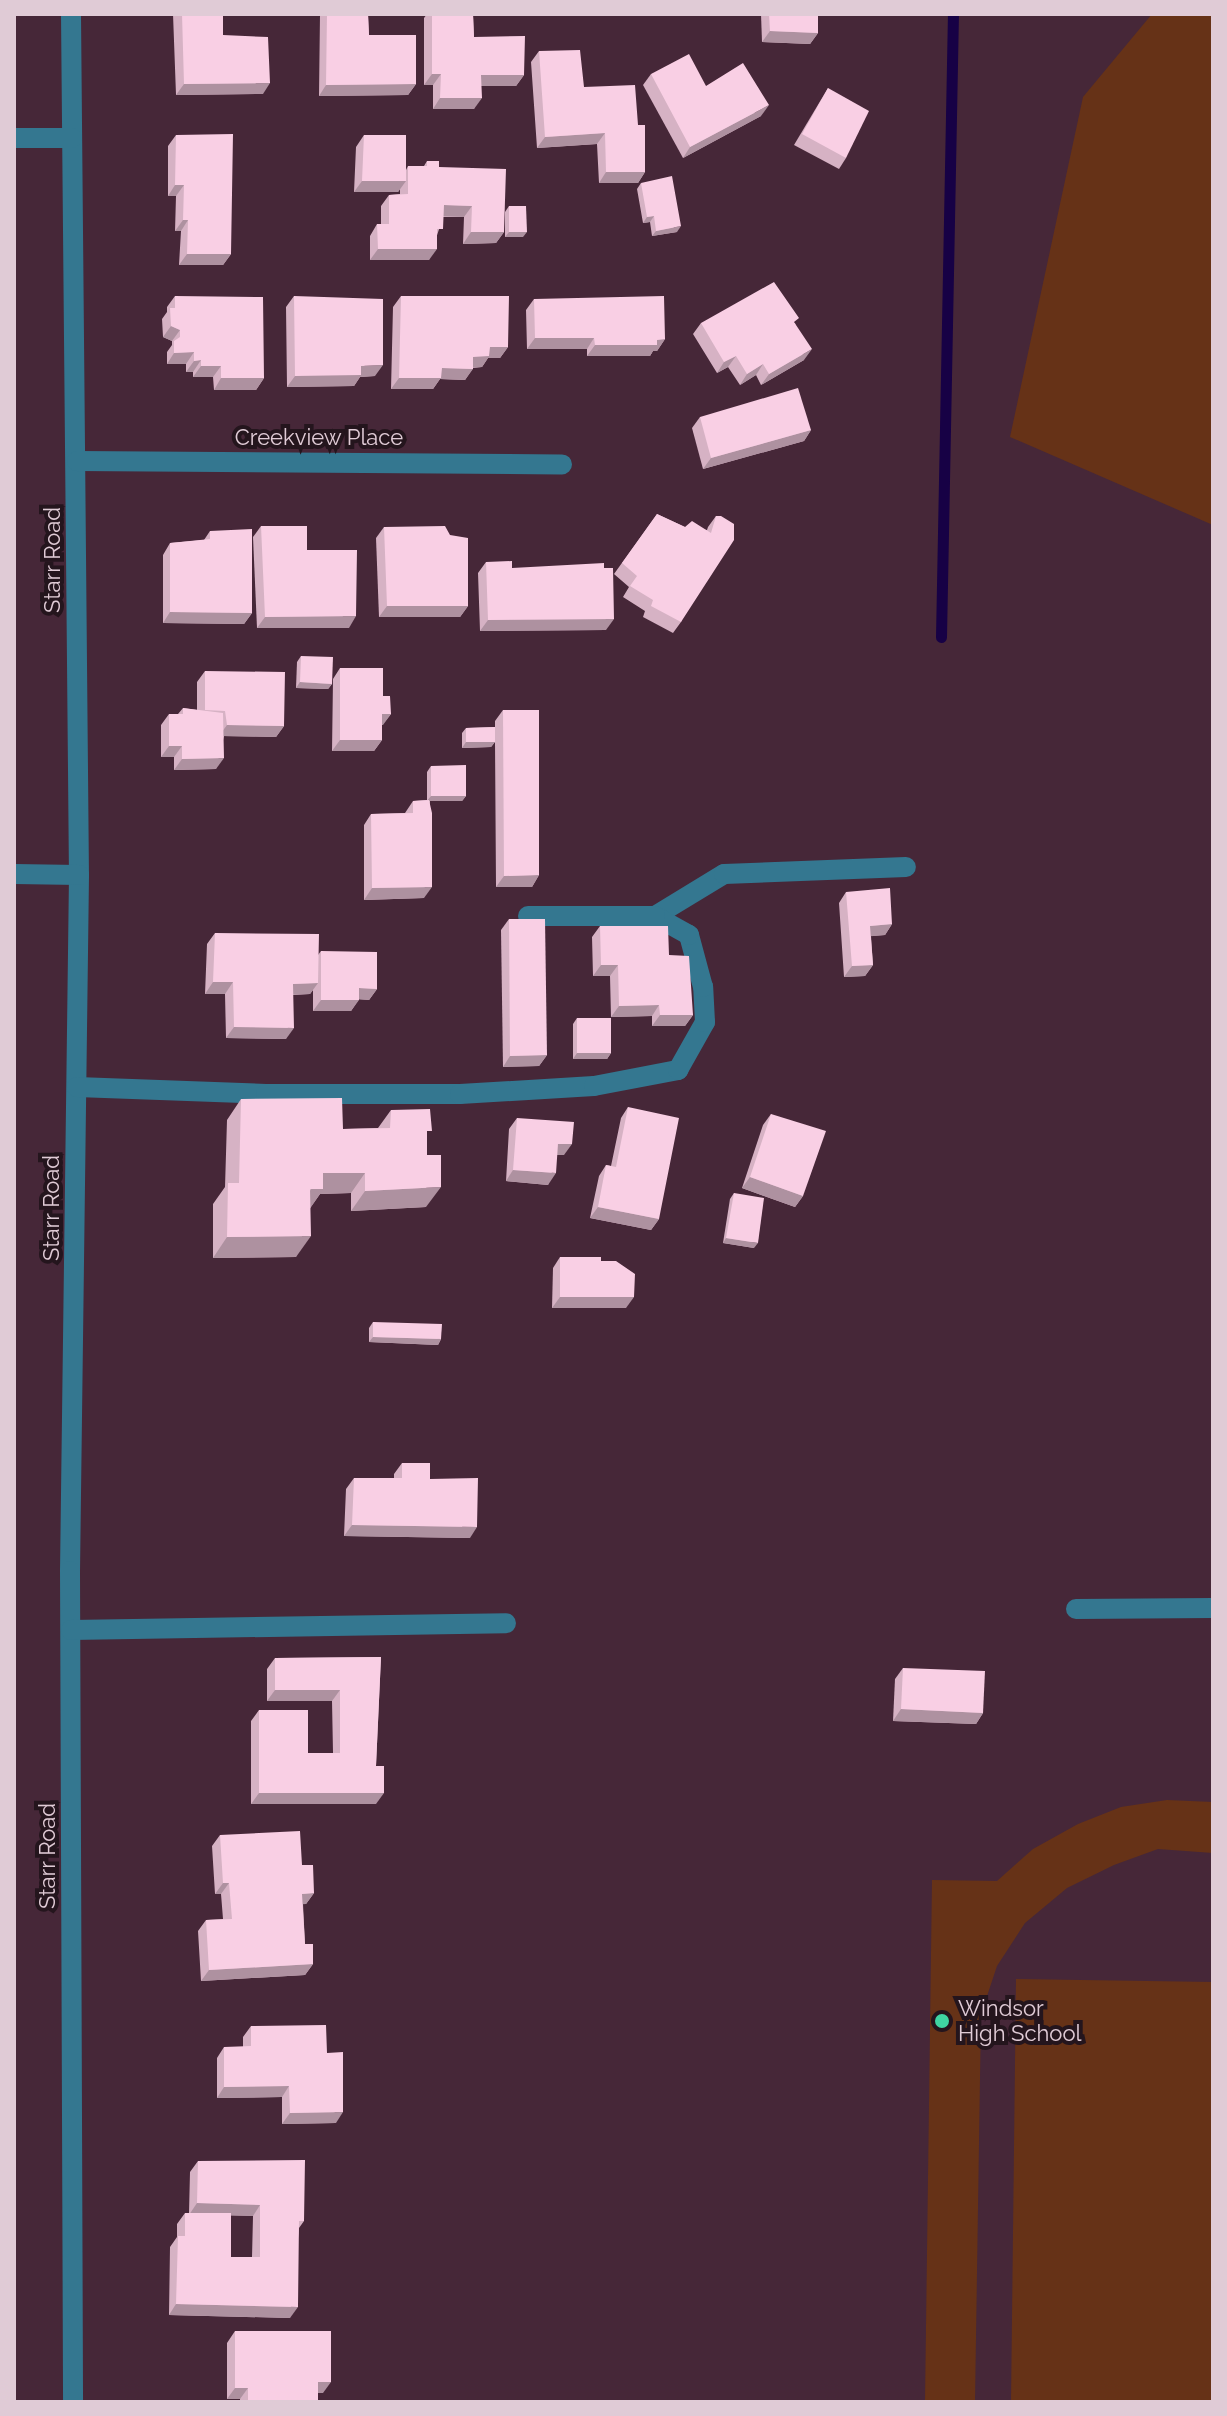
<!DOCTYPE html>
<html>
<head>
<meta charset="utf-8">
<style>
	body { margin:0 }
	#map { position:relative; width:1227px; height:2416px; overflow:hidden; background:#462738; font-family:Raleway,sans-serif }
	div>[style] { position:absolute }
	.green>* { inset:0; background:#663217 }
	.stream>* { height:11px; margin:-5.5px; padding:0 5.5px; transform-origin:5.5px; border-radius:5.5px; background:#170145 }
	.minor>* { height:20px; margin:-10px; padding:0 10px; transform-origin:10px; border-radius:10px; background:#347790 }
	.wall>* { inset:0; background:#d6b2c4 }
	.shaded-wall>* { inset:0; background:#ae91a0 }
	.building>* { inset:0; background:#f9cfe4 }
	.dots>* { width:22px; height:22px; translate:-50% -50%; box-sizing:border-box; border:4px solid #24151d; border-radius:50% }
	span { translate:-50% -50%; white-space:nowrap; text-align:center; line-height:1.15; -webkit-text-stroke:8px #24151d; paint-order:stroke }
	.street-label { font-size:22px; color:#e0cbd6 }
	.poi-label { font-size:22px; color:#e0cbd6 }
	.left { translate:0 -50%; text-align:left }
	.frame { position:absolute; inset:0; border:16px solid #e0cbd6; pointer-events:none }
</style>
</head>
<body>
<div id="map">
	<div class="green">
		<i style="clip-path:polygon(1152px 14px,1213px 14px,1213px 525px,1010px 437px,1083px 97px)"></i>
		<i style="clip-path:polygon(1167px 1800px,1213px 1802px,1213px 1853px,1158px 1849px,1114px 1865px,1067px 1888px,1025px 1923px,997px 1966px,981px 2014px,975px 2402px,925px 2402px,932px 1880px,997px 1881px,1033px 1849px,1078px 1824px,1121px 1807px)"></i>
		<i style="clip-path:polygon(1016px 1979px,1213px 1982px,1213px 2402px,1011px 2402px)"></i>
	</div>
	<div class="stream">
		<i style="left:941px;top:637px;width:623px;rotate:-88.9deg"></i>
	</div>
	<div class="minor">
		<i style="left:71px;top:14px;width:861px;rotate:89.47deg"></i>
		<i style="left:79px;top:875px;width:696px;rotate:90.74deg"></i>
		<i style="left:70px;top:1571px;width:831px;rotate:89.79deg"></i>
		<i style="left:14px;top:138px;width:58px"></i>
		<i style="left:77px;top:461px;width:485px;rotate:0.4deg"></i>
		<i style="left:14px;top:874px;width:65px;rotate:0.9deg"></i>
		<i style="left:655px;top:916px;width:81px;rotate:-31.3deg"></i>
		<i style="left:724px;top:874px;width:182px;rotate:-2.2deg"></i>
		<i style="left:77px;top:1087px;width:189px;rotate:2.1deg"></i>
		<i style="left:266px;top:1094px;width:194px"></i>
		<i style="left:460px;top:1094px;width:134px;rotate:-3.4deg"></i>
		<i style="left:594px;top:1086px;width:86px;rotate:-10.8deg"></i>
		<i style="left:678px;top:1070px;width:55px;rotate:-60.6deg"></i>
		<i style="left:705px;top:1022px;width:35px;rotate:-93deg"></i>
		<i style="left:703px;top:987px;width:54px;rotate:-105.1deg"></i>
		<i style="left:689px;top:935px;width:39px;rotate:-151deg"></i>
		<i style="left:655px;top:916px;width:127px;rotate:180deg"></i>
		<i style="left:1076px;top:1609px;width:137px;rotate:-0.4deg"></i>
		<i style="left:71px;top:1630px;width:435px;rotate:-0.9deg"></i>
	</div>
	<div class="wall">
		<i style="clip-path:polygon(173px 14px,223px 14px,223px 35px,263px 94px,176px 95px)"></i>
		<i style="clip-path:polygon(320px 14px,368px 14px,369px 35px,416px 84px,408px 95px,319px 96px)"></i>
		<i style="clip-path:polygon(427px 14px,473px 14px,474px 37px,524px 75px,516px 86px,481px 86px,474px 109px,433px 109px,433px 85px,424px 85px,424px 18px)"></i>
		<i style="clip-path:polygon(761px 14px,818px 14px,818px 33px,810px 44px,762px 42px)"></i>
		<i style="clip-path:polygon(539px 51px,584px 87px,638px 125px,645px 172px,638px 183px,599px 183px,597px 144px,537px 148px,531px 62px)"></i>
		<i style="clip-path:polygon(651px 74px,706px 86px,761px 116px,683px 158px,643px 85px)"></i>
		<i style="clip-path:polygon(828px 88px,846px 158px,839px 169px,794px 145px)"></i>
		<i style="clip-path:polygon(176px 135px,231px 254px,223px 265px,179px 265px,181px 231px,175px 231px,176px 196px,168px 196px,168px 146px)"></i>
		<i style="clip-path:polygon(364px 135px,406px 170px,408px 166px,424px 166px,427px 161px,439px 167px,504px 232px,496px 243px,463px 244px,464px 217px,443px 217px,429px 260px,370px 260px,370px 236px,377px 224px,381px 224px,381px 206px,389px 195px,400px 194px,400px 189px,398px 192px,354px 192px,356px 147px)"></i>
		<i style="clip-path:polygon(641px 183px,677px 232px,652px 236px,650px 222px,643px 223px,637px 189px)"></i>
		<i style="clip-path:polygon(509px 206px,523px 237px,505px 237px,505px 212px)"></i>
		<i style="clip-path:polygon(175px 296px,264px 378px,256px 390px,214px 390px,213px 377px,193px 377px,193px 372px,186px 372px,186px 364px,167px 364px,167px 352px,172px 345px,172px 341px,163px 337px,162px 319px,167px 312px,167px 307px)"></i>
		<i style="clip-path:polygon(294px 296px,375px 376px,360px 377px,354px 386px,287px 387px,286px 307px)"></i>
		<i style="clip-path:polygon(401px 296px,508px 347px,500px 358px,488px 358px,482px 367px,473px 368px,465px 380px,440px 379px,433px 389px,391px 389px,393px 307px)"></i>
		<i style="clip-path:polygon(534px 299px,665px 339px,657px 351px,653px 351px,650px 356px,587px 356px,587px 349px,527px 349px,526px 310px)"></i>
		<i style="clip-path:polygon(701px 323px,795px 323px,804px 360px,761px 385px,756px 375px,740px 385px,728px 367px,717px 373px,693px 334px)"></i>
		<i style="clip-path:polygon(700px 417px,811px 430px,804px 441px,703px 469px,692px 428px)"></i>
		<i style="clip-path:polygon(657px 514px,685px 527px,707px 530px,708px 527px,716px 516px,721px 516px,681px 622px,673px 633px,643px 617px,645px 611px,623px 597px,629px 587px,614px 574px)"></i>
		<i style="clip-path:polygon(261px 526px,307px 550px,349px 628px,257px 628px,253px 537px)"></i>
		<i style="clip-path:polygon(384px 527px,468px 606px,460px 617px,379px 617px,376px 538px)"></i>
		<i style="clip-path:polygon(210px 531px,252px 613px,244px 624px,163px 623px,163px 555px,170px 543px,204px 540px)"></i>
		<i style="clip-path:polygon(486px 562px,512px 568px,604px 568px,606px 630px,480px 631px,478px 573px)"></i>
		<i style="clip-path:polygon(301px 656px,332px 684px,328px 689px,296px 688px,297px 662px)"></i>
		<i style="clip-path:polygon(340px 668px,383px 696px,391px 714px,382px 725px,382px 740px,374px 751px,332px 751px,333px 679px)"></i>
		<i style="clip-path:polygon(205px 671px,284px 726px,276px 737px,224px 736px,216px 769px,174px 770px,174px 757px,161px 757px,161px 725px,169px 714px,178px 714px,183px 708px,197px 710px,197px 682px)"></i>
		<i style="clip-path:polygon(503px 710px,539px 875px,532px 887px,496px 887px,495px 742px,491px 747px,462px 748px,462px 733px,466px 728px,495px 727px,495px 721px)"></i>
		<i style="clip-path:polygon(431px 766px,466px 796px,462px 801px,430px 801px,424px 898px,364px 900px,364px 825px,371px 814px,405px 813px,413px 801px,427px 800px,427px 772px)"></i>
		<i style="clip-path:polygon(846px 892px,892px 924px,885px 935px,871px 936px,873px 965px,865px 976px,844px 977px,839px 903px)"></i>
		<i style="clip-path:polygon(509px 919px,547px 1055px,539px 1066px,503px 1067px,501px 930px)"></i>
		<i style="clip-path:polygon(600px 926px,669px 955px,693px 1015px,685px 1026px,652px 1026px,652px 1016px,611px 1017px,610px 976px,593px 976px,592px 937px)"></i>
		<i style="clip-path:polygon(215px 933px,318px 955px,321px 951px,377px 989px,369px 1000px,359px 999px,351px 1011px,313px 1011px,313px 990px,310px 994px,293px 995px,286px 1039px,226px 1038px,225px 994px,205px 994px,207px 944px)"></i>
		<i style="clip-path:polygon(577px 1018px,611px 1053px,607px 1059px,573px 1059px,573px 1024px)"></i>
		<i style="clip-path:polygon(241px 1099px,343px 1129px,378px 1128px,391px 1110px,427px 1137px,426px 1207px,351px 1211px,351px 1193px,320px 1194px,310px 1208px,296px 1257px,213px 1258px,213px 1204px,225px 1187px,227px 1120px)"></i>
		<i style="clip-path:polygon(628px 1107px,659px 1219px,651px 1230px,590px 1218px,599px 1176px,606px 1165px,611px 1166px,621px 1118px)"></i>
		<i style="clip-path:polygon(771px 1114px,803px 1196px,795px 1207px,742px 1188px,763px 1125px)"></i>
		<i style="clip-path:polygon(517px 1118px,564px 1155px,557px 1155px,548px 1185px,506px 1181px,509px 1129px)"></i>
		<i style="clip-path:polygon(734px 1193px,754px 1248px,723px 1243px,730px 1199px)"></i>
		<i style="clip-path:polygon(560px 1257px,601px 1261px,626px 1308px,552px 1308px,553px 1268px)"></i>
		<i style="clip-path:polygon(373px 1322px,441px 1339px,438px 1345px,369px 1342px,369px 1328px)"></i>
		<i style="clip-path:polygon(402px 1463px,430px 1479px,470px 1538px,344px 1536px,346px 1489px,354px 1478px,394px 1478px,394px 1474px)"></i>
		<i style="clip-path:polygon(381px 1657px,376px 1766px,376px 1804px,251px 1804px,251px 1721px,259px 1710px,308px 1753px,333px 1753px,332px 1701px,267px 1701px,267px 1669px,275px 1658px)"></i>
		<i style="clip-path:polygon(903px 1668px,983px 1713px,976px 1724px,893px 1721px,895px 1679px)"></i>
		<i style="clip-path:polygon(220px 1835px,302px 1865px,314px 1893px,306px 1904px,303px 1904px,305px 1944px,313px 1964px,305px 1975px,201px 1981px,198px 1931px,206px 1920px,223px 1919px,221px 1894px,215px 1894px,212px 1846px)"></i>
		<i style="clip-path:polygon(251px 2026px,327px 2053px,336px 2123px,282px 2124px,282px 2097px,217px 2098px,217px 2058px,224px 2047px,243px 2047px,243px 2037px)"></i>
		<i style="clip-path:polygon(evenodd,198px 2161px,304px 2221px,299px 2228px,290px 2318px,169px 2315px,170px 2247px,177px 2237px,177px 2224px,185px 2213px,189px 2213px,190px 2172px,198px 2161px,231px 2215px,253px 2216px,252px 2257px,231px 2257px,231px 2215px)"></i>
		<i style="clip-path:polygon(235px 2331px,323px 2393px,318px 2393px,318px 2402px,240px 2402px,240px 2399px,227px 2399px,227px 2343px)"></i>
	</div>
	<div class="shaded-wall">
		<i style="clip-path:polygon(770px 31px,818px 33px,810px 44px,762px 42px)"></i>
		<i style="clip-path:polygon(432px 74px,441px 74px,433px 85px,424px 85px)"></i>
		<i style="clip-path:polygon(481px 75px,524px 75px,516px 86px,473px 86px)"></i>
		<i style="clip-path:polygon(270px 83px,263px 94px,176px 95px,184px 84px)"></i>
		<i style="clip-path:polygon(416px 84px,408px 95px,319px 96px,326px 85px)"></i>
		<i style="clip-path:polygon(440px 98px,482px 98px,474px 109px,433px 109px)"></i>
		<i style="clip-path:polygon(769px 105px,761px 116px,683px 158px,690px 147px)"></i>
		<i style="clip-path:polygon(605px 133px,597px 144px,537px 148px,545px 137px)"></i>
		<i style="clip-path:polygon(606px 172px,645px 172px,638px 183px,599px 183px)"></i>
		<i style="clip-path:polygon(362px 181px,406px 181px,398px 192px,354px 192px)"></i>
		<i style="clip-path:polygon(175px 185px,184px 185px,176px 196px,168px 196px)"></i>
		<i style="clip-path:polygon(444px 205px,472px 206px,464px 217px,436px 216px)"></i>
		<i style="clip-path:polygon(654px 216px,650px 222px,643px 223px,647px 217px)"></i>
		<i style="clip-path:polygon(183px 220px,188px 220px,181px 231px,175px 231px)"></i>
		<i style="clip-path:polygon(681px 226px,677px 232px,652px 236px,656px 231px)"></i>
		<i style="clip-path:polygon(471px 232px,504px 232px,496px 243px,463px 244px)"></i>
		<i style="clip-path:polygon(509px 232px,527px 232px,523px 237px,505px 237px)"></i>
		<i style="clip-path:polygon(378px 249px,437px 249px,429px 260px,370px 260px)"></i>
		<i style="clip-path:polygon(187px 254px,231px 254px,223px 265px,179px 265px)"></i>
		<i style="clip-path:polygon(171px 326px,180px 330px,172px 341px,163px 337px)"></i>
		<i style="clip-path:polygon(535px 338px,594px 338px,587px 349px,527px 349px)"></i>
		<i style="clip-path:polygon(665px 339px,657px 351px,653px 351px,650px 356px,587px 356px,595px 345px)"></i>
		<i style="clip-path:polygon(490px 347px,508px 347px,500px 358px,488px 358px,482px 367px,465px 368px,473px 357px)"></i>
		<i style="clip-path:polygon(812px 349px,804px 360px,761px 385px,769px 374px)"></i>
		<i style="clip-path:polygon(194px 352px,186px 364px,167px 364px,174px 353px)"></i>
		<i style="clip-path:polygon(736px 356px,728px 367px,717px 373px,724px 362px)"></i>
		<i style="clip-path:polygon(201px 360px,193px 372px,186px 372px,194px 361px)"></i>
		<i style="clip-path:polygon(763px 364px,756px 375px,740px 385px,747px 374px)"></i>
		<i style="clip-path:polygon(383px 365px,375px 376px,360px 377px,354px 386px,287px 387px,295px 376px,361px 366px)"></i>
		<i style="clip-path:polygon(201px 366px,221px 366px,213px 377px,193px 377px)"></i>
		<i style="clip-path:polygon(442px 368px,473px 369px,465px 380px,440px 379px,433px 389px,391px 389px,399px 378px)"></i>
		<i style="clip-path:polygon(221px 378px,264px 378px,256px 390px,214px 390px)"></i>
		<i style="clip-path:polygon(811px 430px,804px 441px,703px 469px,711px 458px)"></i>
		<i style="clip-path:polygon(387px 606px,468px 606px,460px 617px,379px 617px)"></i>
		<i style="clip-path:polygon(170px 612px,252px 613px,244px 624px,163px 623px)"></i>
		<i style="clip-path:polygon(356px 616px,349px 628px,257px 628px,265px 617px)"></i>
		<i style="clip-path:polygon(614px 619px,606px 630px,480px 631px,488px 620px)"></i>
		<i style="clip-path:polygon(300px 682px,332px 684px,328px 689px,296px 688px)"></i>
		<i style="clip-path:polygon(382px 714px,391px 714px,383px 725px,374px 725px)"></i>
		<i style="clip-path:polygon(227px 725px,284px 726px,276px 737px,219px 736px)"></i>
		<i style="clip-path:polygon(340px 740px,382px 740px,374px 751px,332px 751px)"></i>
		<i style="clip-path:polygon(466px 742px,495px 742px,491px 747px,462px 748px)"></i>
		<i style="clip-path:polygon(169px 746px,182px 746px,174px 757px,161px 757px)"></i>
		<i style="clip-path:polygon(224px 758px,216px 769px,174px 770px,182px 759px)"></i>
		<i style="clip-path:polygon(431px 796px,466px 796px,462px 801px,427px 801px)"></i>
		<i style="clip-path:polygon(539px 875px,532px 887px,496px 887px,504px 876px)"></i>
		<i style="clip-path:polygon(432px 887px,424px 898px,364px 900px,372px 888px)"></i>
		<i style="clip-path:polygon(892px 924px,885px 935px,862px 937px,870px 926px)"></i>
		<i style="clip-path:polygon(601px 965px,618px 965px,610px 976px,593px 976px)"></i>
		<i style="clip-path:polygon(873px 965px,865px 976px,844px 977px,852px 966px)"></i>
		<i style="clip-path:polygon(213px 982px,233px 982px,225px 994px,205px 994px)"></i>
		<i style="clip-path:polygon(318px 983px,310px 994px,285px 995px,293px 984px)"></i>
		<i style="clip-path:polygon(359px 988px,377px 989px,369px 1000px,352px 999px)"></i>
		<i style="clip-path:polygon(321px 1000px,359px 1000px,351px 1011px,313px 1011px)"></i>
		<i style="clip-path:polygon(659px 1005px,652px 1016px,611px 1017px,619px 1006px)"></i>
		<i style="clip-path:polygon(660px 1015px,693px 1015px,685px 1026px,652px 1026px)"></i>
		<i style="clip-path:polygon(234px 1027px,294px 1028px,286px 1039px,226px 1038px)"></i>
		<i style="clip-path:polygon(577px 1053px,611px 1053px,607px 1059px,573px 1059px)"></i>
		<i style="clip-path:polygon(547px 1055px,539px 1066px,503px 1067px,510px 1056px)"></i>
		<i style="clip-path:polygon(558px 1144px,572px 1144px,564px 1155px,551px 1155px)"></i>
		<i style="clip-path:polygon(513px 1170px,556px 1173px,548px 1185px,506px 1181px)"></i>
		<i style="clip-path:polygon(323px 1173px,365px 1173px,351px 1193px,320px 1194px,309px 1210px,296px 1210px)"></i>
		<i style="clip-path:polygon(750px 1177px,803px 1196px,795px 1207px,742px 1188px)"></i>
		<i style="clip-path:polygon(441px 1187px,426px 1207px,351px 1211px,365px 1191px)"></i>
		<i style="clip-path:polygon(598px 1207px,659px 1219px,651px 1230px,590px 1218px)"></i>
		<i style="clip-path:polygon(311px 1236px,296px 1257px,213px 1258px,227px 1237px)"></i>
		<i style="clip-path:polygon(726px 1238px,758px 1243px,754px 1248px,723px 1243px)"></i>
		<i style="clip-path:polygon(560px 1297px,634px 1297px,626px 1308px,552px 1308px)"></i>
		<i style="clip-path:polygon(373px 1337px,441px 1339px,438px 1345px,369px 1342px)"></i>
		<i style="clip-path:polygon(352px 1525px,477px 1527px,470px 1538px,344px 1536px)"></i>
		<i style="clip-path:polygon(275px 1690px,340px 1690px,332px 1701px,267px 1701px)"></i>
		<i style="clip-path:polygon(901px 1709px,983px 1713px,976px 1724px,893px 1721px)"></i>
		<i style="clip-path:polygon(259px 1793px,384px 1793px,376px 1804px,251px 1804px)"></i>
		<i style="clip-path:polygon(223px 1883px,229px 1883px,221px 1894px,215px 1894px)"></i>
		<i style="clip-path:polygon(314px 1893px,306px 1904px,294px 1905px,302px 1894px)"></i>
		<i style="clip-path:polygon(313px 1964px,305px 1975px,201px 1981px,209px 1970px)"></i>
		<i style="clip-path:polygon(289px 2086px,282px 2097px,217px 2098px,224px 2087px)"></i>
		<i style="clip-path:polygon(343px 2112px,336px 2123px,282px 2124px,290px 2113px)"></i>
		<i style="clip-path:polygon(197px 2203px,260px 2205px,253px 2216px,189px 2215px)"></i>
		<i style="clip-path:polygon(176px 2304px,298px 2307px,290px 2318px,169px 2315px)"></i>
		<i style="clip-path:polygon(318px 2382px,331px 2382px,323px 2393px,310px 2393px)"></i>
		<i style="clip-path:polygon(235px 2388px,248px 2388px,240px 2399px,227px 2399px)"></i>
	</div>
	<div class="building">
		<i style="clip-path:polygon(182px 14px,223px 14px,223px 35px,268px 37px,270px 83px,184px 84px)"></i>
		<i style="clip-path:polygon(327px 14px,368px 14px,369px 35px,416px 35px,416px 84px,326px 85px)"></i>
		<i style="clip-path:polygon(432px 14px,473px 14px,474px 37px,525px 36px,524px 75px,481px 75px,482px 98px,440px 98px,441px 74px,432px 74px)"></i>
		<i style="clip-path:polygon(769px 14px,818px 14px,818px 33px,770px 31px)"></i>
		<i style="clip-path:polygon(580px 50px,584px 87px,635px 85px,638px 125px,645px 125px,645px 172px,606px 172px,605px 133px,545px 137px,539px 51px)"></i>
		<i style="clip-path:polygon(689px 54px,706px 86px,743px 63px,769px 105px,690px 147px,651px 74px)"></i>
		<i style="clip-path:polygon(828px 88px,869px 111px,846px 158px,802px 134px)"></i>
		<i style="clip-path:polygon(233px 134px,231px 254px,187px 254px,188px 220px,183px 220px,184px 185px,175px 185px,176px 135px)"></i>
		<i style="clip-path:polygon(364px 135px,406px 135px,406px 181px,362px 181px)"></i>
		<i style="clip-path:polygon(427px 161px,439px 161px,439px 167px,506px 169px,504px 232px,471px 232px,472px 206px,444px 205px,443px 229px,437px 229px,437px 249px,378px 249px,377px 224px,389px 224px,389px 195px,408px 194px,408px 166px,427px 166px)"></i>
		<i style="clip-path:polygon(672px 176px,681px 226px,656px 231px,654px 216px,647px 217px,641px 183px)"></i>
		<i style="clip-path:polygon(509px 206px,526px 206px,527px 232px,509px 232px)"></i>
		<i style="clip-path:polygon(774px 282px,799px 318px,794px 322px,812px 349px,769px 374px,763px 364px,747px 374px,736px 356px,724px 362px,701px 323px)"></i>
		<i style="clip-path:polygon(175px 296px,263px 297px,264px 378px,221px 378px,221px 366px,201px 366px,201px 360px,194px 361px,194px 352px,174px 353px,174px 341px,180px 337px,180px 330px,171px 326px,170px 308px,175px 308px)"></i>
		<i style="clip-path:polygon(294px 296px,383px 299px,383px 365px,361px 366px,361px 375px,295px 376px)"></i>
		<i style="clip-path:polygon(401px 296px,509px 296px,508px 347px,490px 347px,489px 356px,473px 357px,473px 369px,442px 368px,441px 378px,399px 378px)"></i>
		<i style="clip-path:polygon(664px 296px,665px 339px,657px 340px,657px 345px,595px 345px,594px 338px,535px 338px,534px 299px)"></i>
		<i style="clip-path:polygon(798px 388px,811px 430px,711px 458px,700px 417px)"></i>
		<i style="clip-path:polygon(657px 514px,685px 527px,692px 521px,711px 533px,716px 516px,721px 516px,734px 524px,734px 540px,681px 622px,651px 606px,653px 600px,630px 586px,637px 576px,622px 563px)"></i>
		<i style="clip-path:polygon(261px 526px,307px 526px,307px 550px,357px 550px,356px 616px,265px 617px)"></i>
		<i style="clip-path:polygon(445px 526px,450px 535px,468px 538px,468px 606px,387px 606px,384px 527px)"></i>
		<i style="clip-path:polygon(252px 529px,252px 613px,170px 612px,170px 543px,210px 539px,210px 531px)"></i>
		<i style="clip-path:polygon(512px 561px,512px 568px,604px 563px,604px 568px,613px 568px,614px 619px,488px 620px,486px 562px)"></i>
		<i style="clip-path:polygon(301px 656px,333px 657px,332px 684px,300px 682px)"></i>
		<i style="clip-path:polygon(340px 668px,383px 668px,383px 696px,390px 696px,391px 714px,382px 714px,382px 740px,340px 740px)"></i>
		<i style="clip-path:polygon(205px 671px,285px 672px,284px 726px,227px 725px,225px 711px,205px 710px)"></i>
		<i style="clip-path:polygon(183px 708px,223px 713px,224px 758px,182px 759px,182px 746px,169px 746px,169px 714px,183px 714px)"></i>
		<i style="clip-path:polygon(503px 710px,539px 710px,539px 875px,504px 876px)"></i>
		<i style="clip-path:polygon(495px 727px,495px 742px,466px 742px,466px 728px)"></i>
		<i style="clip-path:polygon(466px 765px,466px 796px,431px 796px,431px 766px)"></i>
		<i style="clip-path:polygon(429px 800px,432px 813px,432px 887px,372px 888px,371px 814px,413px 813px,413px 801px)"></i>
		<i style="clip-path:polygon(890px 888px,892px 924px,870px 926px,873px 965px,852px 966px,846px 892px)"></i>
		<i style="clip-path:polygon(509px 919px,545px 919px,547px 1055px,510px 1056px)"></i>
		<i style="clip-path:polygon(600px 926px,668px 926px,669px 955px,689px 956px,693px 1015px,660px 1015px,659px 1005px,619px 1006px,618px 965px,601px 965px)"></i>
		<i style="clip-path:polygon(215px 933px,319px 934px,318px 983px,293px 984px,294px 1028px,234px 1027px,233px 982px,213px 982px)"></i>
		<i style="clip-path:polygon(321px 951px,377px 952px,377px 989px,359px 988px,359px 1000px,321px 1000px)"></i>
		<i style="clip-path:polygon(577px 1018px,611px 1018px,611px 1053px,577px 1053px)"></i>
		<i style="clip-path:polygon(342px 1098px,343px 1129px,390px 1128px,391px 1110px,430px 1109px,432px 1131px,427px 1131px,427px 1155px,441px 1155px,441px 1187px,365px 1191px,365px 1173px,323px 1173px,323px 1189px,310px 1189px,311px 1236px,227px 1237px,228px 1183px,239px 1183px,241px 1099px)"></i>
		<i style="clip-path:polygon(628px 1107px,679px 1118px,659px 1219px,598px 1207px,606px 1165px,616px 1167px)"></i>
		<i style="clip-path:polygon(771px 1114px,826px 1131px,803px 1196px,750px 1177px)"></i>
		<i style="clip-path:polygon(517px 1118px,574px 1122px,572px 1144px,558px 1144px,556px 1173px,513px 1170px)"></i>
		<i style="clip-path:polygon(734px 1193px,764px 1198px,758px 1243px,726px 1238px)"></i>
		<i style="clip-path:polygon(560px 1257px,601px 1257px,601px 1261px,616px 1261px,635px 1274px,634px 1297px,560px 1297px)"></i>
		<i style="clip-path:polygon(373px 1322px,442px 1324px,441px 1339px,373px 1337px)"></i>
		<i style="clip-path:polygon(402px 1463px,430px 1463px,430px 1479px,478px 1478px,477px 1527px,352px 1525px,354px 1478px,402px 1478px)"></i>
		<i style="clip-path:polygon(381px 1657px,376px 1766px,384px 1766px,384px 1793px,259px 1793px,259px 1710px,308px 1710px,308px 1753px,340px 1753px,340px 1690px,275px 1690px,275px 1658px)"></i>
		<i style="clip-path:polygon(903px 1668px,985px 1671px,983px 1713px,901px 1709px)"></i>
		<i style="clip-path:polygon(300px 1831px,302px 1865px,313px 1865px,314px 1893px,302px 1894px,305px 1944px,313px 1944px,313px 1964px,209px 1970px,206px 1920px,232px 1919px,229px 1883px,223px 1883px,220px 1835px)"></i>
		<i style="clip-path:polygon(326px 2025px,327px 2053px,343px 2052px,343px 2112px,290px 2113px,289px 2086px,224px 2087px,224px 2047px,251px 2046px,251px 2026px)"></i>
		<i style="clip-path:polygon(305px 2160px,304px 2221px,299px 2221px,298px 2307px,176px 2304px,178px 2236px,185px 2236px,185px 2213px,231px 2213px,231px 2257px,260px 2257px,260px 2205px,197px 2203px,198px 2161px)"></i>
		<i style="clip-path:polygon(235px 2331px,331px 2331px,331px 2382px,318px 2382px,318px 2402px,248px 2402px,248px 2388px,235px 2388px)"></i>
	</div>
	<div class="dots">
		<i style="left:942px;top:2021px;background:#3fd4a2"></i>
	</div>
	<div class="street-label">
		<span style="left:319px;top:438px">Creekview Place</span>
		<span style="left:53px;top:560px;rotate:-90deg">Starr Road</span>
		<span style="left:52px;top:1208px;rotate:-90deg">Starr Road</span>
		<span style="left:48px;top:1856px;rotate:-90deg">Starr Road</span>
	</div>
	<div class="poi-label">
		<span class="left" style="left:958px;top:2021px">Windsor<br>High School</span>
	</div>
	<div class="frame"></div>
</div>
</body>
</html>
